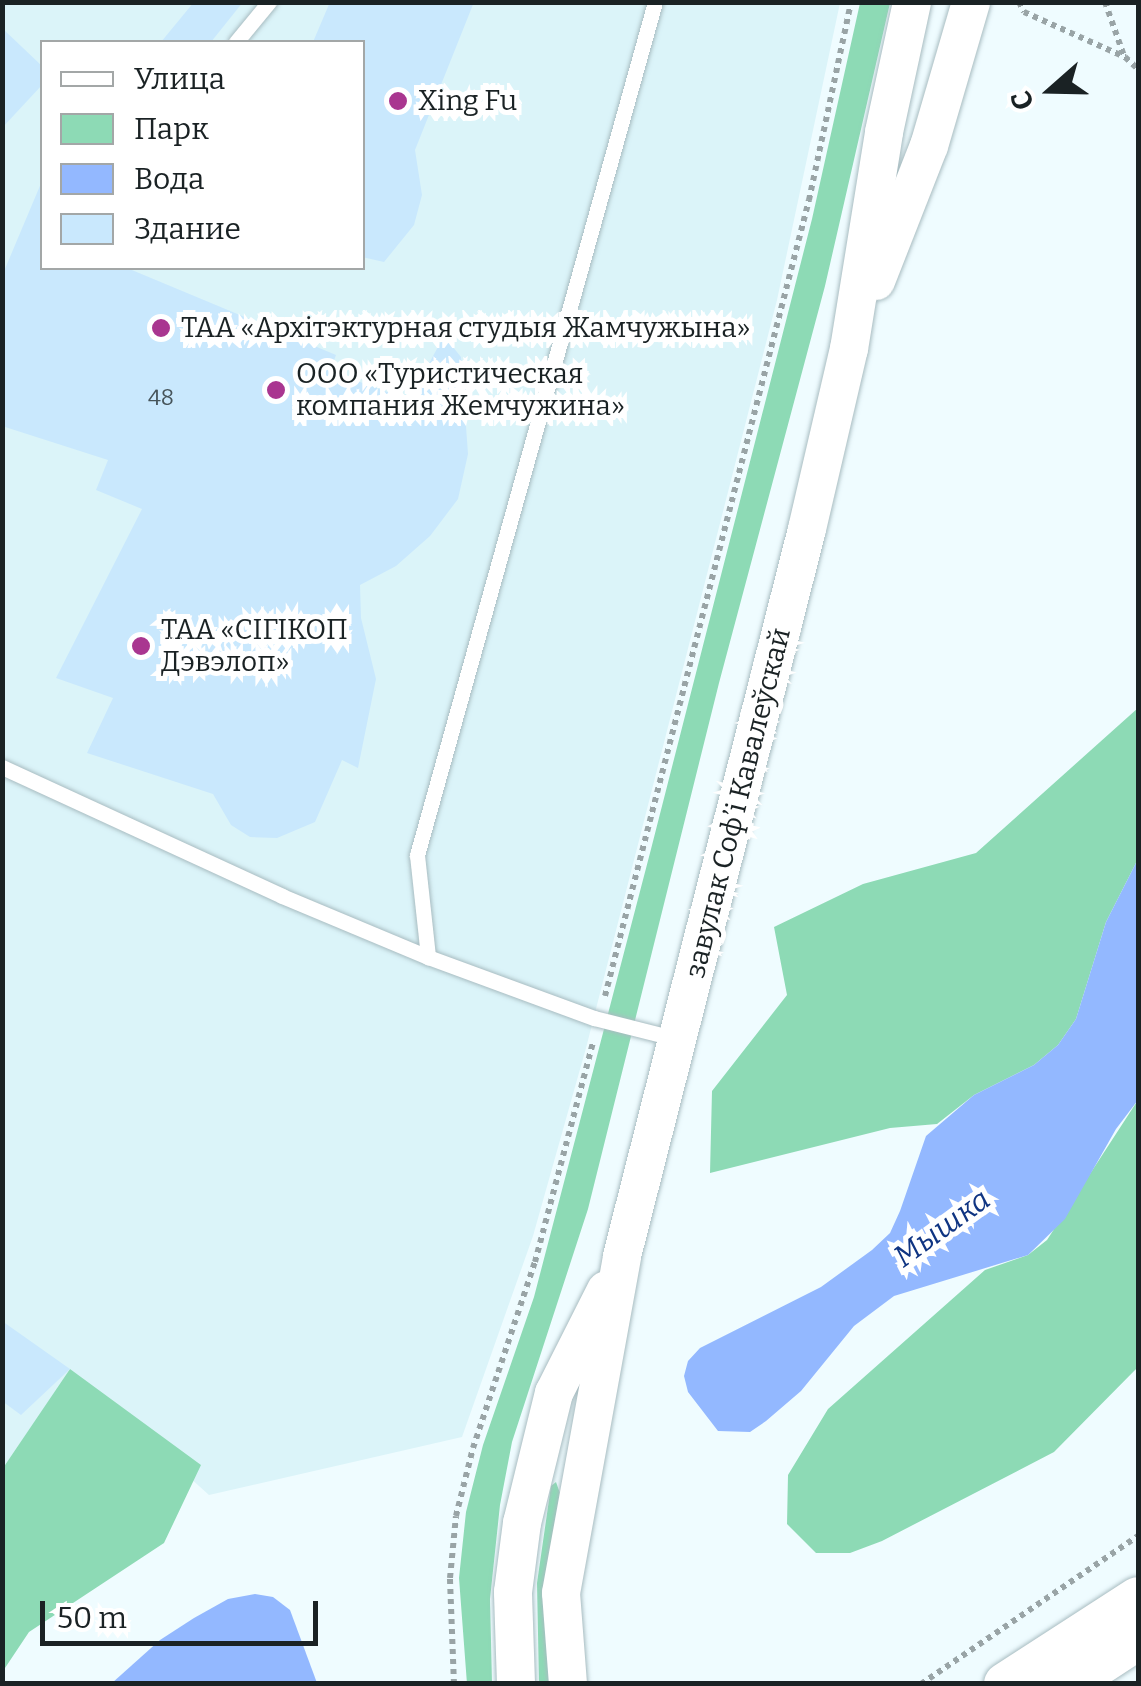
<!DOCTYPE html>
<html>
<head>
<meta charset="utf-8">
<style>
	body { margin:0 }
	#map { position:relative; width:1141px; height:1686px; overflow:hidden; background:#effcff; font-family:Bitter,serif }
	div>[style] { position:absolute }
	.built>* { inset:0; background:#dbf4f9 }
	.green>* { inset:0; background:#8ddab5 }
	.water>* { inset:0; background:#93b8ff }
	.building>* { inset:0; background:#c9e8fd }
	.path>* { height:6px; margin-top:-3px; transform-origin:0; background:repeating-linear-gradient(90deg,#99a4a6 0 5px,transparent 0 10px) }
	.roads { filter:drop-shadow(0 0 2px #a8bcc1) drop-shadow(0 0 2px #a8bcc1) }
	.service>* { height:15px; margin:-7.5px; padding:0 7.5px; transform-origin:7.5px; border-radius:7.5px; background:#fff }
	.tertiary>* { height:38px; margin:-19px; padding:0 19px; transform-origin:19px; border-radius:19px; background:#fff }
	.secondary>* { height:42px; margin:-21px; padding:0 21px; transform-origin:21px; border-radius:21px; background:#fff }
	.dots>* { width:28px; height:28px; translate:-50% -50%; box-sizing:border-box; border:5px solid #fff; border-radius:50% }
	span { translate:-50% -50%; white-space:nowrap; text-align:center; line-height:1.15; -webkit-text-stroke:10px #fff; paint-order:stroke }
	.number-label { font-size:22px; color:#46545a }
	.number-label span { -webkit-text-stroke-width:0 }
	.poi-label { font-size:28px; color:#1a2224 }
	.left { translate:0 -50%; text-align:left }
	.street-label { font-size:28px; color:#1a2224 }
	.water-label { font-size:30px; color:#0f3482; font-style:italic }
	.frame { position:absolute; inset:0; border:5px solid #1a2224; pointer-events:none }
	.legend { position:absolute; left:40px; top:40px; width:325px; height:230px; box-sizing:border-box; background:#fff; border:2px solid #a3a7a7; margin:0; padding:12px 18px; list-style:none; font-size:30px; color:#1a2224 }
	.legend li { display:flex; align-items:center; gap:20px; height:50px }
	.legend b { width:50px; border:2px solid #a3a7a7 }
	.north { position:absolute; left:1001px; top:40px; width:100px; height:100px; -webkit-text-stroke:8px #fff; paint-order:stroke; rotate:250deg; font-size:28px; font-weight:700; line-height:40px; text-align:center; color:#1a2224 }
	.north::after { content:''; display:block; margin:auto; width:35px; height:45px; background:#1a2224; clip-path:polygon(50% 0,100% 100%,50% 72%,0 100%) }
	.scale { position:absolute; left:40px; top:1601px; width:278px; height:45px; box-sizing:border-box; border:5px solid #1a2224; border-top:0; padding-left:12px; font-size:30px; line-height:35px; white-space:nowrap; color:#1a2224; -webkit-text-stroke:8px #fff; paint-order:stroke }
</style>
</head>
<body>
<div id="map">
	<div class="built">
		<i style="clip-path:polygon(evenodd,3px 3px,840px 3px,777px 300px,586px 1048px,533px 1236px,462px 1437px,209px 1495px,70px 1370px,3px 1468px,3px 3px,42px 42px,362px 42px,362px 268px,42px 268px,42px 42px)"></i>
	</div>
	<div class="green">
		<i style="clip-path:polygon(860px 3px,890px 3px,825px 286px,719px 683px,588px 1209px,512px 1442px,500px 1505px,490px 1599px,492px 1683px,467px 1684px,459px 1578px,466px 1512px,483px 1445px,534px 1297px,650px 853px,812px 219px)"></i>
		<i style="clip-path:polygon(1138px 708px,1138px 859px,1106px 922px,1076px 1019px,1058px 1045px,1034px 1065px,974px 1095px,937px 1124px,890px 1128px,710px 1173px,712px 1091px,787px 995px,774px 927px,863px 884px,976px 853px)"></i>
		<i style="clip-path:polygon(1138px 1100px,1138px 1367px,1054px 1452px,882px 1541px,850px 1553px,816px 1553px,787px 1524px,788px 1475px,828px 1409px,985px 1270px,1028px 1255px,1047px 1240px)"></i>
		<i style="clip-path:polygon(70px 1369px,201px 1465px,164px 1543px,29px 1632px,3px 1671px,3px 1468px)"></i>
		<i style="clip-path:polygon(556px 1482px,561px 1496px,545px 1616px,550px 1683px,539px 1684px,537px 1583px,551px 1486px)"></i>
	</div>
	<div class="water">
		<i style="clip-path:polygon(1138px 859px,1138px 1100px,1116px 1129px,1065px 1219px,1028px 1255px,894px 1296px,854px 1326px,801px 1391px,766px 1421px,750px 1432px,718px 1431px,688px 1392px,684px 1376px,688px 1361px,700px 1348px,821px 1287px,872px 1250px,890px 1233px,900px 1211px,926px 1136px,974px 1095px,1034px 1065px,1058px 1045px,1076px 1019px,1106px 922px)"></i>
		<i style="clip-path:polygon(255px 1594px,273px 1597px,290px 1610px,317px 1683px,112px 1683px,160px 1640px,194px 1618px,228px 1599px)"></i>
	</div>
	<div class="building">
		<i style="clip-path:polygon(194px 2px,243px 2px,211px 42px,161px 42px)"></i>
		<i style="clip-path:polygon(330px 2px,474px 2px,415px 150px,422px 195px,414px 225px,384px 262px,362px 257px,362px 42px,313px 42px)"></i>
		<i style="clip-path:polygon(2px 28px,42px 66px,42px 85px,2px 128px)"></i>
		<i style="clip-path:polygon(42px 181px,42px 268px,127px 268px,336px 355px,330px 371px,409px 400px,444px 336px,461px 357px,468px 454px,458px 499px,430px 536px,396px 566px,360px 585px,361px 618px,376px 679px,358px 768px,342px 760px,315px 822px,277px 838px,250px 837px,231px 825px,213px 794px,87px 753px,113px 698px,56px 678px,142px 509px,96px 490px,108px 460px,2px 426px,2px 276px)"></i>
		<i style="clip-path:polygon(2px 1321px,70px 1369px,21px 1415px,2px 1401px)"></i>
	</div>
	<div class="path">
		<i style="left:1019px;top:2px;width:11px;rotate:63deg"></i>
		<i style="left:1024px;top:12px;width:111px;rotate:24deg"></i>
		<i style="left:1125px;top:57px;width:18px;rotate:43deg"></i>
		<i style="left:1105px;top:2px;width:57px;rotate:70.6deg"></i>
		<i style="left:605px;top:996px;width:822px;rotate:-75.63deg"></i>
		<i style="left:809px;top:200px;width:202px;rotate:-78deg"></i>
		<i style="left:454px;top:1684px;width:106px;rotate:-92.2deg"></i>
		<i style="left:450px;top:1578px;width:62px;rotate:-84.5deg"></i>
		<i style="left:456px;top:1516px;width:70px;rotate:-76deg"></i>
		<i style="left:473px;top:1448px;width:196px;rotate:-71.6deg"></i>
		<i style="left:535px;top:1262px;width:228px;rotate:-75.2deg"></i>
		<i style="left:921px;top:1684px;width:263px;rotate:-34.3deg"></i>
	</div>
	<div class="roads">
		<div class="service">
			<i style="left:655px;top:2px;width:886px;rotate:105.59deg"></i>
			<i style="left:417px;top:855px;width:103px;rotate:83.8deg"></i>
			<i style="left:428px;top:957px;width:177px;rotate:20.2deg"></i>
			<i style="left:594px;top:1018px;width:86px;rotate:14.2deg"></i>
			<i style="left:236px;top:42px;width:52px;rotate:-50.5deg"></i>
			<i style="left:2px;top:767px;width:308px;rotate:24.7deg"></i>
			<i style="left:282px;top:896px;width:158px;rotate:22.7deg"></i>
		</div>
		<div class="tertiary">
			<i style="left:876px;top:281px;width:145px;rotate:-68.6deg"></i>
			<i style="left:929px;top:146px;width:150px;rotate:-73.7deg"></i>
			<i style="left:516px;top:1684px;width:92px;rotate:-91.9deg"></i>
			<i style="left:513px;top:1592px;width:70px;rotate:-82.6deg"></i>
			<i style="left:522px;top:1523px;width:134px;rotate:-76.2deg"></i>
			<i style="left:554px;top:1393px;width:115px;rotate:-63.2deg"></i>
			<i style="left:568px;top:1684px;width:91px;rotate:-94.4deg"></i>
			<i style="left:561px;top:1593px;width:342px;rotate:-79.7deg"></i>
			<i style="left:622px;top:1256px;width:750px;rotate:-75.72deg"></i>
			<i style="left:807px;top:529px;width:185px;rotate:-76.9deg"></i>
			<i style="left:849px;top:349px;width:220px;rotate:-80.8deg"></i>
			<i style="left:884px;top:132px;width:133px;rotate:-77.8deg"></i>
		</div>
		<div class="secondary">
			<i style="left:1005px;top:1684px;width:158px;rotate:-32.9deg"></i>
			<i style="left:1069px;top:1684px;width:82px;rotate:-33.1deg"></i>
		</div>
	</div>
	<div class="dots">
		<i style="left:398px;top:101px;background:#a93690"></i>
		<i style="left:161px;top:328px;background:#a93690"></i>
		<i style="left:276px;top:390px;background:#a93690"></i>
		<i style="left:141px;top:646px;background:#a93690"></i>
	</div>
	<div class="number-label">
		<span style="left:161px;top:398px">48</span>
	</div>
	<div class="poi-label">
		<span class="left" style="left:418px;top:101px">Xing Fu</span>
		<span class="left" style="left:181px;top:328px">ТАА «Архітэктурная студыя Жамчужына»</span>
		<span class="left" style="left:296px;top:390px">ООО «Туристическая<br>компания Жемчужина»</span>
		<span class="left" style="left:161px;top:646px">ТАА «СІГІКОП<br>Дэвэлоп»</span>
	</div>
	<div class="street-label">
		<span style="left:738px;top:803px;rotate:-76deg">завулак Софʼі Кавалеўскай</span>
	</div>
	<div class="water-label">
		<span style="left:942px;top:1228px;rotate:-36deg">Мышка</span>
	</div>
	<div class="frame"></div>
	<ul class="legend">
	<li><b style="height:12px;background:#fff"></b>Улица</li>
	<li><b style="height:28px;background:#8ddab5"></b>Парк</li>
	<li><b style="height:28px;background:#93b8ff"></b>Вода</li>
	<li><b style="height:28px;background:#c9e8fd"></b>Здание</li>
	</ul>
	<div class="north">С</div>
	<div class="scale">50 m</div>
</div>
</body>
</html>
